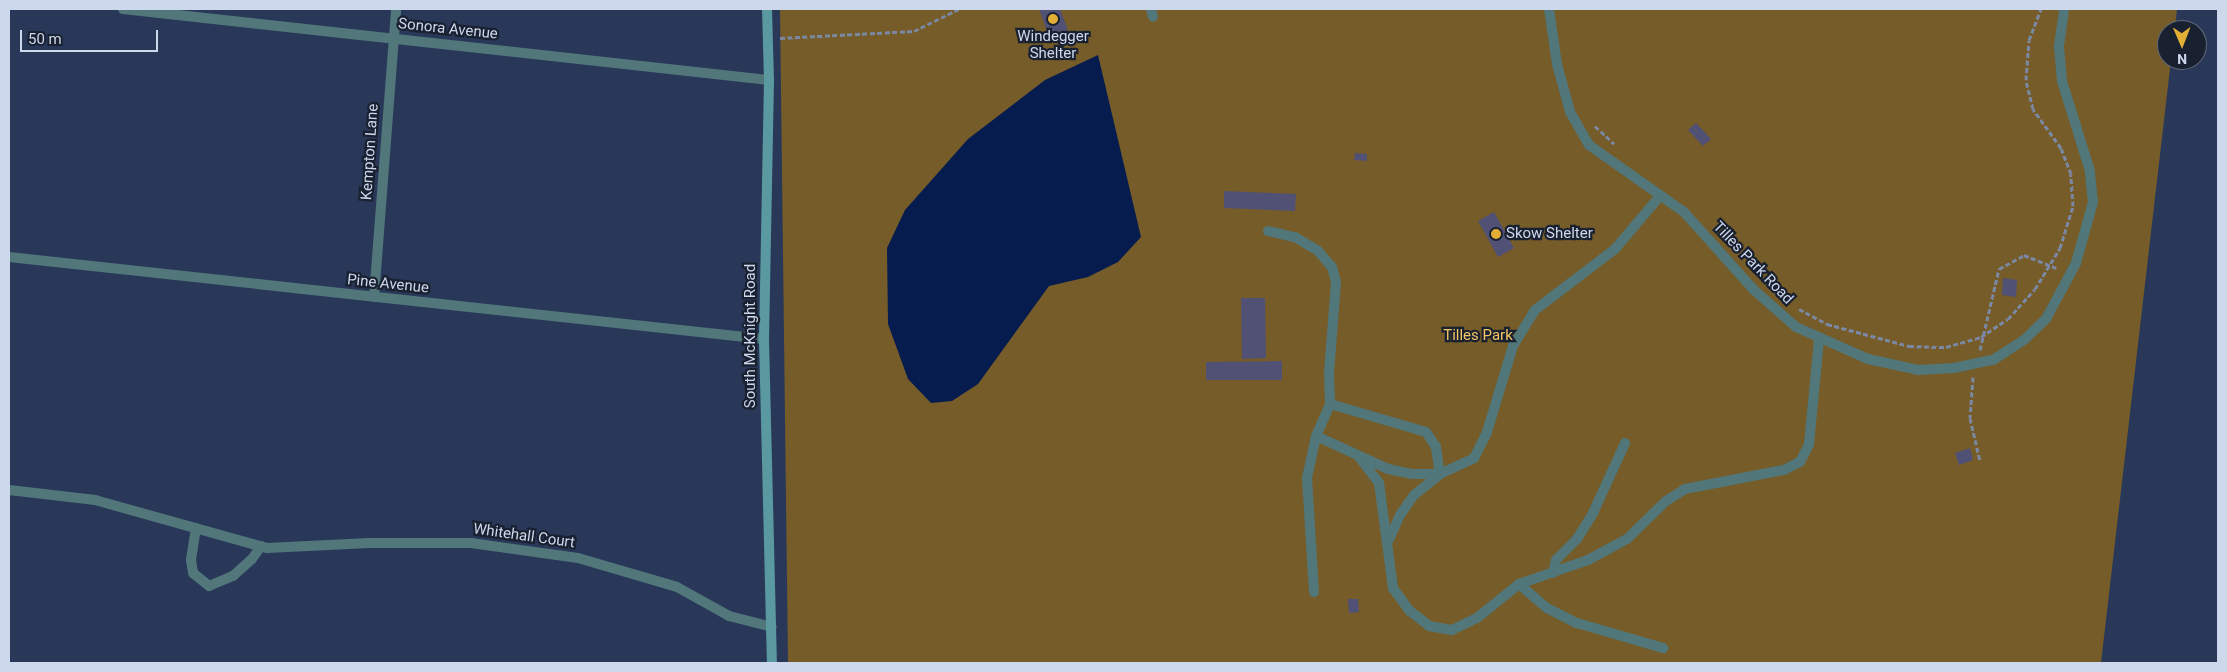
<!DOCTYPE html>
<html>
<head>
<meta charset="utf-8">
<style>
	body { margin:0 }
	#map { position:relative; width:2227px; height:672px; overflow:hidden; background:#293859; font-family:Roboto,sans-serif }
	div>[style] { position:absolute }
	.green>* { inset:0; background:#755c29 }
	.water>* { inset:0; background:#071c4e }
	.building>* { inset:0; background:#515176 }
	.path>* { height:3px; margin-top:-1.5px; transform-origin:0; background:repeating-linear-gradient(90deg,#7b88a3 0 5px,transparent 0 7.5px) }
	.lane>* { height:10px; margin:-5px; padding:0 5px; transform-origin:5px; border-radius:5px; background:#51777b }
	.street>* { height:10px; margin:-5px; padding:0 5px; transform-origin:5px; border-radius:5px; background:#51777b }
	.secondary>* { height:10px; margin:-5px; padding:0 5px; transform-origin:5px; border-radius:5px; background:#5a999f }
	.dots>* { width:14px; height:14px; translate:-50% -50%; box-sizing:border-box; border:2px solid #19202f; border-radius:50% }
	span { translate:-50% -50%; white-space:nowrap; text-align:center; line-height:1.15; -webkit-text-stroke:4.5px #19202f; paint-order:stroke }
	.street-label { font-size:15px; color:#ced8ed }
	.poi-label { font-size:15px; color:#ced8ed }
	.left { translate:0 -50%; text-align:left }
	.park-label { font-size:15px; color:#f3c564 }
	.frame { position:absolute; inset:0; border:10px solid #ced8ed; pointer-events:none }
	.north { position:absolute; left:2157px; top:20px; width:50px; height:50px; box-sizing:border-box; background:#19202f; border:1px solid #616a7b; border-radius:50%; rotate:179deg; font-size:14px; font-weight:700; line-height:20px; text-align:center; color:#ced8ed }
	.north::after { content:''; display:block; margin:auto; width:18px; height:22px; background:#e3ae35; clip-path:polygon(50% 0,100% 100%,50% 72%,0 100%) }
	.scale { position:absolute; left:20px; top:30px; width:138px; height:22px; box-sizing:border-box; border:2px solid #ced8ed; border-top:0; padding-left:6px; font-size:15px; line-height:18px; white-space:nowrap; color:#ced8ed; -webkit-text-stroke:4px #19202f; paint-order:stroke }
</style>
</head>
<body>
<div id="map">
	<div class="green">
		<i style="clip-path:polygon(780px 9px,2177px 9px,2175px 30px,2167px 30px,2167px 60px,2171px 60px,2101px 663px,788px 663px)"></i>
	</div>
	<div class="water">
		<i style="clip-path:polygon(1098px 55px,1141px 237px,1118px 262px,1088px 277px,1049px 286px,978px 384px,952px 401px,931px 403px,908px 379px,888px 324px,887px 248px,905px 210px,968px 139px,1045px 80px)"></i>
	</div>
	<div class="building">
		<i style="clip-path:polygon(1039px 9px,1060px 9px,1068px 30px,1049px 37px)"></i>
		<i style="clip-path:polygon(1696px 123px,1711px 139px,1703px 146px,1688px 130px)"></i>
		<i style="clip-path:polygon(1355px 153px,1367px 154px,1367px 161px,1354px 160px)"></i>
		<i style="clip-path:polygon(1224px 191px,1296px 194px,1295px 211px,1224px 208px)"></i>
		<i style="clip-path:polygon(1494px 212px,1514px 248px,1498px 257px,1478px 221px)"></i>
		<i style="clip-path:polygon(2003px 278px,2017px 280px,2016px 297px,2002px 295px)"></i>
		<i style="clip-path:polygon(1241px 298px,1265px 298px,1266px 358px,1242px 359px)"></i>
		<i style="clip-path:polygon(1282px 361px,1282px 380px,1206px 380px,1206px 362px)"></i>
		<i style="clip-path:polygon(1970px 448px,1973px 460px,1959px 465px,1955px 453px)"></i>
		<i style="clip-path:polygon(1348px 599px,1358px 599px,1359px 612px,1349px 613px)"></i>
	</div>
	<div class="path">
		<i style="left:780px;top:38px;width:134px;rotate:-3deg"></i>
		<i style="left:914px;top:31px;width:50px;rotate:-26.1deg"></i>
		<i style="left:1595px;top:126px;width:26px;rotate:43deg"></i>
		<i style="left:1799px;top:309px;width:32px;rotate:28deg"></i>
		<i style="left:1827px;top:324px;width:85px;rotate:15deg"></i>
		<i style="left:1909px;top:346px;width:37px;rotate:2deg"></i>
		<i style="left:1946px;top:347px;width:36px;rotate:-16deg"></i>
		<i style="left:1981px;top:337px;width:32px;rotate:-34deg"></i>
		<i style="left:2008px;top:319px;width:40px;rotate:-48deg"></i>
		<i style="left:2035px;top:289px;width:48px;rotate:-58.6deg"></i>
		<i style="left:2060px;top:248px;width:44px;rotate:-72.8deg"></i>
		<i style="left:2073px;top:206px;width:32px;rotate:-94deg"></i>
		<i style="left:2071px;top:174px;width:28px;rotate:-111deg"></i>
		<i style="left:2061px;top:148px;width:48px;rotate:-125.7deg"></i>
		<i style="left:2033px;top:109px;width:30px;rotate:-104deg"></i>
		<i style="left:2026px;top:80px;width:40px;rotate:-85.7deg"></i>
		<i style="left:2029px;top:40px;width:33px;rotate:-69deg"></i>
		<i style="left:1980px;top:350px;width:83px;rotate:-76.8deg"></i>
		<i style="left:1999px;top:269px;width:29px;rotate:-29deg"></i>
		<i style="left:2024px;top:255px;width:37px;rotate:22deg"></i>
		<i style="left:1973px;top:377px;width:41px;rotate:94.2deg"></i>
		<i style="left:1970px;top:418px;width:44px;rotate:76.9deg"></i>
	</div>
	<div class="lane">
		<i style="left:1268px;top:231px;width:28px;rotate:13deg"></i>
		<i style="left:1295px;top:237px;width:27px;rotate:31deg"></i>
		<i style="left:1318px;top:251px;width:21px;rotate:49deg"></i>
		<i style="left:1332px;top:267px;width:16px;rotate:75deg"></i>
		<i style="left:1336px;top:282px;width:91px;rotate:94.4deg"></i>
		<i style="left:1329px;top:373px;width:31px;rotate:88deg"></i>
		<i style="left:1316px;top:436px;width:35px;rotate:-66deg"></i>
		<i style="left:1330px;top:404px;width:100px;rotate:16.3deg"></i>
		<i style="left:1426px;top:432px;width:18px;rotate:56deg"></i>
		<i style="left:1436px;top:447px;width:27px;rotate:82deg"></i>
		<i style="left:1440px;top:474px;width:33px;rotate:141deg"></i>
		<i style="left:1414px;top:495px;width:24px;rotate:125deg"></i>
		<i style="left:1400px;top:515px;width:27px;rotate:114deg"></i>
		<i style="left:1360px;top:458px;width:31px;rotate:53deg"></i>
		<i style="left:1379px;top:483px;width:106px;rotate:82.4deg"></i>
		<i style="left:1393px;top:588px;width:29px;rotate:54deg"></i>
		<i style="left:1410px;top:611px;width:24px;rotate:38deg"></i>
		<i style="left:1429px;top:626px;width:23px;rotate:10deg"></i>
		<i style="left:1452px;top:630px;width:28px;rotate:-26deg"></i>
		<i style="left:1477px;top:618px;width:54px;rotate:-39deg"></i>
		<i style="left:1519px;top:584px;width:73px;rotate:-19.2deg"></i>
		<i style="left:1588px;top:560px;width:44px;rotate:-28.3deg"></i>
		<i style="left:1627px;top:539px;width:54px;rotate:-44.3deg"></i>
		<i style="left:1666px;top:501px;width:22px;rotate:-32deg"></i>
		<i style="left:1685px;top:489px;width:101px;rotate:-10.9deg"></i>
		<i style="left:1784px;top:470px;width:18px;rotate:-27deg"></i>
		<i style="left:1800px;top:462px;width:20px;rotate:-63deg"></i>
		<i style="left:1809px;top:444px;width:104px;rotate:-84.5deg"></i>
		<i style="left:1553px;top:573px;width:13px;rotate:-77deg"></i>
		<i style="left:1556px;top:560px;width:30px;rotate:-45deg"></i>
		<i style="left:1577px;top:539px;width:31px;rotate:-58deg"></i>
		<i style="left:1593px;top:513px;width:77px;rotate:-65.4deg"></i>
		<i style="left:1519px;top:584px;width:37px;rotate:41deg"></i>
		<i style="left:1547px;top:608px;width:34px;rotate:27deg"></i>
		<i style="left:1577px;top:623px;width:90px;rotate:16.2deg"></i>
		<i style="left:1314px;top:592px;width:114px;rotate:-93.5deg"></i>
		<i style="left:1307px;top:478px;width:43px;rotate:-77.9deg"></i>
		<i style="left:1316px;top:436px;width:79px;rotate:24.6deg"></i>
		<i style="left:1388px;top:469px;width:25px;rotate:12deg"></i>
		<i style="left:1412px;top:474px;width:28px"></i>
		<i style="left:1440px;top:474px;width:38px;rotate:-25deg"></i>
		<i style="left:1474px;top:458px;width:29px;rotate:-63deg"></i>
		<i style="left:1487px;top:432px;width:90px;rotate:-73.2deg"></i>
		<i style="left:1513px;top:346px;width:42px;rotate:-58.6deg"></i>
		<i style="left:1535px;top:310px;width:101px;rotate:-37.3deg"></i>
		<i style="left:1615px;top:249px;width:70px;rotate:-49.7deg"></i>
	</div>
	<div class="street">
		<i style="left:123px;top:9px;width:650px;rotate:6.27deg"></i>
		<i style="left:1151px;top:9px;width:8px;rotate:76deg"></i>
		<i style="left:1549px;top:9px;width:56px;rotate:81.7deg"></i>
		<i style="left:1557px;top:64px;width:50px;rotate:74.8deg"></i>
		<i style="left:1570px;top:112px;width:38px;rotate:60deg"></i>
		<i style="left:1589px;top:145px;width:116px;rotate:35.2deg"></i>
		<i style="left:1684px;top:212px;width:105px;rotate:48.1deg"></i>
		<i style="left:1754px;top:290px;width:56px;rotate:41.4deg"></i>
		<i style="left:1796px;top:327px;width:79px;rotate:24deg"></i>
		<i style="left:1868px;top:359px;width:51px;rotate:12.4deg"></i>
		<i style="left:1918px;top:370px;width:36px;rotate:-3deg"></i>
		<i style="left:1954px;top:368px;width:40px;rotate:-12deg"></i>
		<i style="left:1993px;top:360px;width:37px;rotate:-33deg"></i>
		<i style="left:2024px;top:340px;width:30px;rotate:-44deg"></i>
		<i style="left:2046px;top:319px;width:64px;rotate:-61.8deg"></i>
		<i style="left:2076px;top:263px;width:63px;rotate:-74.4deg"></i>
		<i style="left:2093px;top:202px;width:31px;rotate:-96deg"></i>
		<i style="left:2090px;top:171px;width:94px;rotate:-107.3deg"></i>
		<i style="left:2062px;top:81px;width:35px;rotate:-95deg"></i>
		<i style="left:2059px;top:46px;width:37px;rotate:-82deg"></i>
		<i style="left:9px;top:257px;width:759px;rotate:6.2deg"></i>
		<i style="left:374px;top:297px;width:289px;rotate:-85.6deg"></i>
		<i style="left:9px;top:490px;width:87px;rotate:6.6deg"></i>
		<i style="left:95px;top:500px;width:179px;rotate:15.6deg"></i>
		<i style="left:267px;top:548px;width:102px;rotate:-2.8deg"></i>
		<i style="left:369px;top:543px;width:102px"></i>
		<i style="left:471px;top:543px;width:108px;rotate:8deg"></i>
		<i style="left:578px;top:558px;width:103px;rotate:16.3deg"></i>
		<i style="left:677px;top:587px;width:60px;rotate:29.1deg"></i>
		<i style="left:729px;top:616px;width:44px;rotate:14.3deg"></i>
		<i style="left:196px;top:528px;width:32px;rotate:99deg"></i>
		<i style="left:191px;top:560px;width:13px;rotate:81deg"></i>
		<i style="left:193px;top:573px;width:21px;rotate:39deg"></i>
		<i style="left:209px;top:586px;width:26px;rotate:-23deg"></i>
		<i style="left:233px;top:576px;width:25px;rotate:-42deg"></i>
		<i style="left:252px;top:559px;width:16px;rotate:-55deg"></i>
	</div>
	<div class="secondary">
		<i style="left:767px;top:9px;width:71px;rotate:88.4deg"></i>
		<i style="left:769px;top:80px;width:259px;rotate:91.1deg"></i>
		<i style="left:764px;top:339px;width:324px;rotate:88.6deg"></i>
	</div>
	<div class="dots">
		<i style="left:1053px;top:19px;background:#e3ae35"></i>
		<i style="left:1496px;top:234px;background:#e3ae35"></i>
	</div>
	<div class="street-label">
		<span style="left:448px;top:29px;rotate:6deg">Sonora Avenue</span>
		<span style="left:370px;top:152px;rotate:-86deg">Kempton Lane</span>
		<span style="left:1753px;top:263px;rotate:46deg">Tilles Park Road</span>
		<span style="left:388px;top:284px;rotate:6deg">Pine Avenue</span>
		<span style="left:751px;top:336px;rotate:-90deg">South McKnight Road</span>
		<span style="left:524px;top:536px;rotate:8deg">Whitehall Court</span>
	</div>
	<div class="poi-label">
		<span style="left:1053px;top:45px">Windegger<br>Shelter</span>
		<span class="left" style="left:1506px;top:234px">Skow Shelter</span>
	</div>
	<div class="park-label">
		<span style="left:1478px;top:336px">Tilles Park</span>
	</div>
	<div class="frame"></div>
	<div class="north">N</div>
	<div class="scale">50 m</div>
</div>
</body>
</html>
